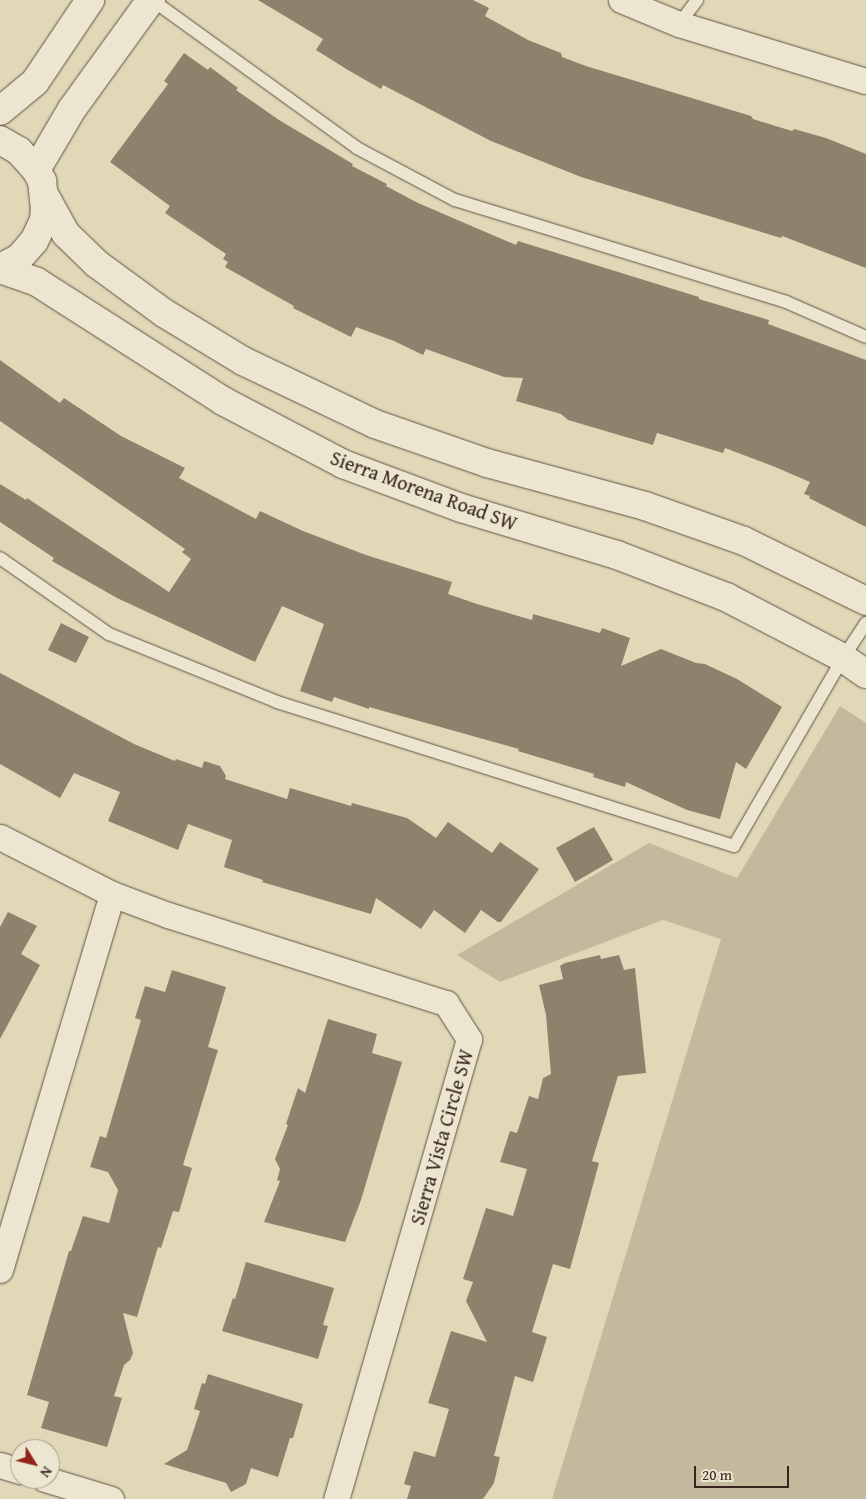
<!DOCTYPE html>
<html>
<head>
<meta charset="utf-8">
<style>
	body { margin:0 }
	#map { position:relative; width:866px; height:1499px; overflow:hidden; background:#e1d8b8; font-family:"Gentium Book Plus",serif }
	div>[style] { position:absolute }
	.green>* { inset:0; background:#c4b99d }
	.building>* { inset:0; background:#8f826d }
	.roads { filter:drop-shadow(0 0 1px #625143) drop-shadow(0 0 1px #625143) }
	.service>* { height:12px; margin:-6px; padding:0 6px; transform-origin:6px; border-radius:6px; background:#ece6d1 }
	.minor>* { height:25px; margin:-12.5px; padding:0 12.5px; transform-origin:12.5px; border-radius:12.5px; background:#ece6d1 }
	.tertiary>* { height:28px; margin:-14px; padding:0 14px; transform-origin:14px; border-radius:14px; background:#ece6d1 }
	span { translate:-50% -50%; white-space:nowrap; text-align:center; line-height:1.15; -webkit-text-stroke:4px #ece6d1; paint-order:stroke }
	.street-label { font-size:20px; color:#37241c }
	.north { position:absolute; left:10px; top:1439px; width:50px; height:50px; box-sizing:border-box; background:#ece6d1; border:1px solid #a49889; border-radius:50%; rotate:126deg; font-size:14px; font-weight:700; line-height:20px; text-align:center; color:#37241c }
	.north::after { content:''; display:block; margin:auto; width:18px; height:22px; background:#8f2418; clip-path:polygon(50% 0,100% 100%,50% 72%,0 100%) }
	.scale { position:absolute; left:694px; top:1466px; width:95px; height:22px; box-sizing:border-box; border:2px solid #37241c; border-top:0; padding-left:6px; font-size:15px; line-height:18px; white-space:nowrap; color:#37241c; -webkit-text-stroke:4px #ece6d1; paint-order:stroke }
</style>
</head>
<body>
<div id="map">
	<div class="green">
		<i style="clip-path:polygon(840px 706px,866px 723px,866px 1499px,552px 1499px,721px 939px,663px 920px,500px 982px,457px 955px,649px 843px,737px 878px)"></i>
	</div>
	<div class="building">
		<i style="clip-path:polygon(258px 0,473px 0,489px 8px,485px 16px,528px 40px,561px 53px,562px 57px,586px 66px,751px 116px,753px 119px,792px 131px,794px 129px,826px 138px,866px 154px,866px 268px,782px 236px,781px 238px,581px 177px,491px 141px,383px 85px,381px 89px,348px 70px,316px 50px,323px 39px)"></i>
		<i style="clip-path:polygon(184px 53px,208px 70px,210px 67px,238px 88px,236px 90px,279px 120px,353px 164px,352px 166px,387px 184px,386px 186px,418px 203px,516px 245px,518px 241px,699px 297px,699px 299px,769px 320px,768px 324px,866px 360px,866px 527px,809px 498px,810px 496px,804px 494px,810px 482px,775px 467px,725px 448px,723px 453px,657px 433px,653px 445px,568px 420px,561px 414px,516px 401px,523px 378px,504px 377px,426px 349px,423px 355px,394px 341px,356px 327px,351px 337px,293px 308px,294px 306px,225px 267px,228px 262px,223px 259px,226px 254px,165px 213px,170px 206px,110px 162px,168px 84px,164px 81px)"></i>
		<i style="clip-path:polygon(0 360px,60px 403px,64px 398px,121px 436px,185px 468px,179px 478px,256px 519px,260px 511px,303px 531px,366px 555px,452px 582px,448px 594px,477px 604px,532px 620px,533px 614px,600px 633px,602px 628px,630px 638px,621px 666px,661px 649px,696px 663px,705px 664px,737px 679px,782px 707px,746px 769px,736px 762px,720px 819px,687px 810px,626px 782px,625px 787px,593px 777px,594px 774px,518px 751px,519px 749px,369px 707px,369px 709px,334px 697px,332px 702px,300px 691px,324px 624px,282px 606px,255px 662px,117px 598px,52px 561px,54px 558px,0 522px,0 484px,26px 500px,27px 498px,169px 592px,191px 559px,182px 552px,185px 549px,0 421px)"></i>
		<i style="clip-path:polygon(61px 623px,89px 637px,76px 663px,48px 650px)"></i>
		<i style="clip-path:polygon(0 673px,134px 744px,175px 761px,176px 759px,202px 768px,204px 761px,220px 766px,226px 776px,225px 779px,287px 799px,290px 788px,351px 806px,352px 803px,407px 818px,436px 838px,448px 822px,492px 853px,500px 842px,539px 869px,501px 922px,498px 922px,481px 910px,465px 933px,434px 910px,421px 929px,376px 898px,371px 914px,262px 882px,263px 880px,224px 867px,232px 840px,188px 824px,178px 850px,108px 821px,120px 792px,74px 773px,60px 798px,0 764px)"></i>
		<i style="clip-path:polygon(594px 827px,613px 860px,575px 882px,556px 848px)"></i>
		<i style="clip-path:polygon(8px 912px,37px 926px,21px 954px,40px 965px,0 1039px,0 927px)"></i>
		<i style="clip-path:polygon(600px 955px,601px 959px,619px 955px,624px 970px,635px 968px,646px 1073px,618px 1076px,592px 1161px,599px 1163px,570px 1269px,553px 1264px,532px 1332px,547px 1337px,533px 1382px,515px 1376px,494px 1456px,500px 1457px,494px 1483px,483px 1499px,407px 1499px,411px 1486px,404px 1484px,414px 1451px,435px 1457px,449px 1409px,428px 1403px,451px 1331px,487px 1342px,466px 1301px,473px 1282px,463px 1279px,486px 1208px,513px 1216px,527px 1169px,500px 1162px,510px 1131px,517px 1133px,529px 1096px,538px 1099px,543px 1078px,551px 1074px,546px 1015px,539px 985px,563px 979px,560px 966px,565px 963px)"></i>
		<i style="clip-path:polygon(172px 970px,226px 987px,208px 1047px,218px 1050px,183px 1165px,192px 1168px,179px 1212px,173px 1211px,161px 1248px,158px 1247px,137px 1317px,123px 1313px,133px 1353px,130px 1360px,124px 1365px,114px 1396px,122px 1398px,107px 1447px,41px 1428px,49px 1402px,27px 1395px,69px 1251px,71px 1251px,83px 1216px,109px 1223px,118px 1190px,108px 1172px,90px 1167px,100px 1136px,106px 1138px,141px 1020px,135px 1018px,145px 986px,165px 992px)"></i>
		<i style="clip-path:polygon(328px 1019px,377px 1034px,372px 1053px,402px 1062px,361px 1200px,345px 1242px,264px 1222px,280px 1181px,277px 1180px,280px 1169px,275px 1159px,288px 1125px,286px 1124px,298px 1088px,305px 1093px)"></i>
		<i style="clip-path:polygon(246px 1262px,334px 1288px,323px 1325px,328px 1326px,318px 1359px,222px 1331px,233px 1298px,235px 1299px)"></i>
		<i style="clip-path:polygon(208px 1374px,303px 1404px,293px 1438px,290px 1438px,278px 1477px,251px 1468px,246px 1484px,231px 1492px,226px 1483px,164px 1464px,187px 1450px,200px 1411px,194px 1409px,202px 1383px,205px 1384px)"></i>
	</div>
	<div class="roads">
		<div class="service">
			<i style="left:152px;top:0;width:253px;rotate:35.8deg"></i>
			<i style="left:357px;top:148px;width:111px;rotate:28deg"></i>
			<i style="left:455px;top:200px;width:346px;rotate:17.1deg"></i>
			<i style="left:786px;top:302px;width:87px;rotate:23.6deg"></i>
			<i style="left:679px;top:24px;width:30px;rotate:-53deg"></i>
			<i style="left:0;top:558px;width:133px;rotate:34.9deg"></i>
			<i style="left:109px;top:634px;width:181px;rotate:22deg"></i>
			<i style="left:277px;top:702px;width:479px;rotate:17.5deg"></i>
			<i style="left:734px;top:846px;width:217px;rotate:-59.9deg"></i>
			<i style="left:843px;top:658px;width:42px;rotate:-56.7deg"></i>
		</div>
		<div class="minor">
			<i style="left:621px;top:0;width:63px;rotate:22.5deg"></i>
			<i style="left:679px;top:24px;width:195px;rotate:17deg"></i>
			<i style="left:0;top:837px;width:126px;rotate:27deg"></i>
			<i style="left:112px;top:894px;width:60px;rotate:20.6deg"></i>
			<i style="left:168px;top:915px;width:292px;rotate:17.6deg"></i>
			<i style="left:446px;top:1003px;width:43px;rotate:57.4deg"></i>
			<i style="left:469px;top:1039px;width:479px;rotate:106.1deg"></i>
			<i style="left:0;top:1270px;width:392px;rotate:-73.4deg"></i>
			<i style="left:0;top:1465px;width:21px;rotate:17deg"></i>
			<i style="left:45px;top:1479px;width:69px;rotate:16.9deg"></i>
		</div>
		<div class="tertiary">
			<i style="left:0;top:111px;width:45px;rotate:-39.6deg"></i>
			<i style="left:35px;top:82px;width:99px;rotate:-56.1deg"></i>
			<i style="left:0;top:140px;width:22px;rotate:30deg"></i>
			<i style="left:19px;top:151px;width:25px;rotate:48deg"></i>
			<i style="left:36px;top:170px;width:13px;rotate:61deg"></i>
			<i style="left:42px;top:181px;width:27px;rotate:84deg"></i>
			<i style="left:45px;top:208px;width:12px;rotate:95deg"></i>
			<i style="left:44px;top:220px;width:23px;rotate:115deg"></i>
			<i style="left:34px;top:241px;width:23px;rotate:131deg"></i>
			<i style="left:19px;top:258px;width:21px;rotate:152deg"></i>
			<i style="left:36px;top:170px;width:71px;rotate:-59.5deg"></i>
			<i style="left:72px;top:109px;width:135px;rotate:-54.1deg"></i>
			<i style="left:45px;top:196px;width:43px;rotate:61.1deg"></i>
			<i style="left:66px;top:234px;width:43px;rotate:44.1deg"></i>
			<i style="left:97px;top:264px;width:83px;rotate:36.2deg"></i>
			<i style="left:164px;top:313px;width:92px;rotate:31.3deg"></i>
			<i style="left:243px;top:361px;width:146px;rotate:25.5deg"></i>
			<i style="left:375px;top:424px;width:119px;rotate:19.2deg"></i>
			<i style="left:487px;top:463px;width:164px;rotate:15.2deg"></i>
			<i style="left:645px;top:506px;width:105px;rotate:19.5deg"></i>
			<i style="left:744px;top:541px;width:136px;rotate:26.2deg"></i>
			<i style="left:0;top:269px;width:39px;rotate:19deg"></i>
			<i style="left:37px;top:282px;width:221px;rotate:32.6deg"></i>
			<i style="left:223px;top:401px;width:136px;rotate:27.7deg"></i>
			<i style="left:343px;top:464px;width:126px;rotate:20.4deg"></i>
			<i style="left:461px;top:508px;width:163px;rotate:16.8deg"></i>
			<i style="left:617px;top:555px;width:117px;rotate:21.1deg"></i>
			<i style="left:726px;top:597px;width:132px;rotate:27.5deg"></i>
			<i style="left:843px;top:658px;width:28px;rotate:35deg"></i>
		</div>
	</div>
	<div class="street-label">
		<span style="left:424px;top:490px;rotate:20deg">Sierra Morena Road SW</span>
		<span style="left:441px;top:1137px;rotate:-74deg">Sierra Vista Circle SW</span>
	</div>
	<div class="north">N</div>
	<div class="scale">20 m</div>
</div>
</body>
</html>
